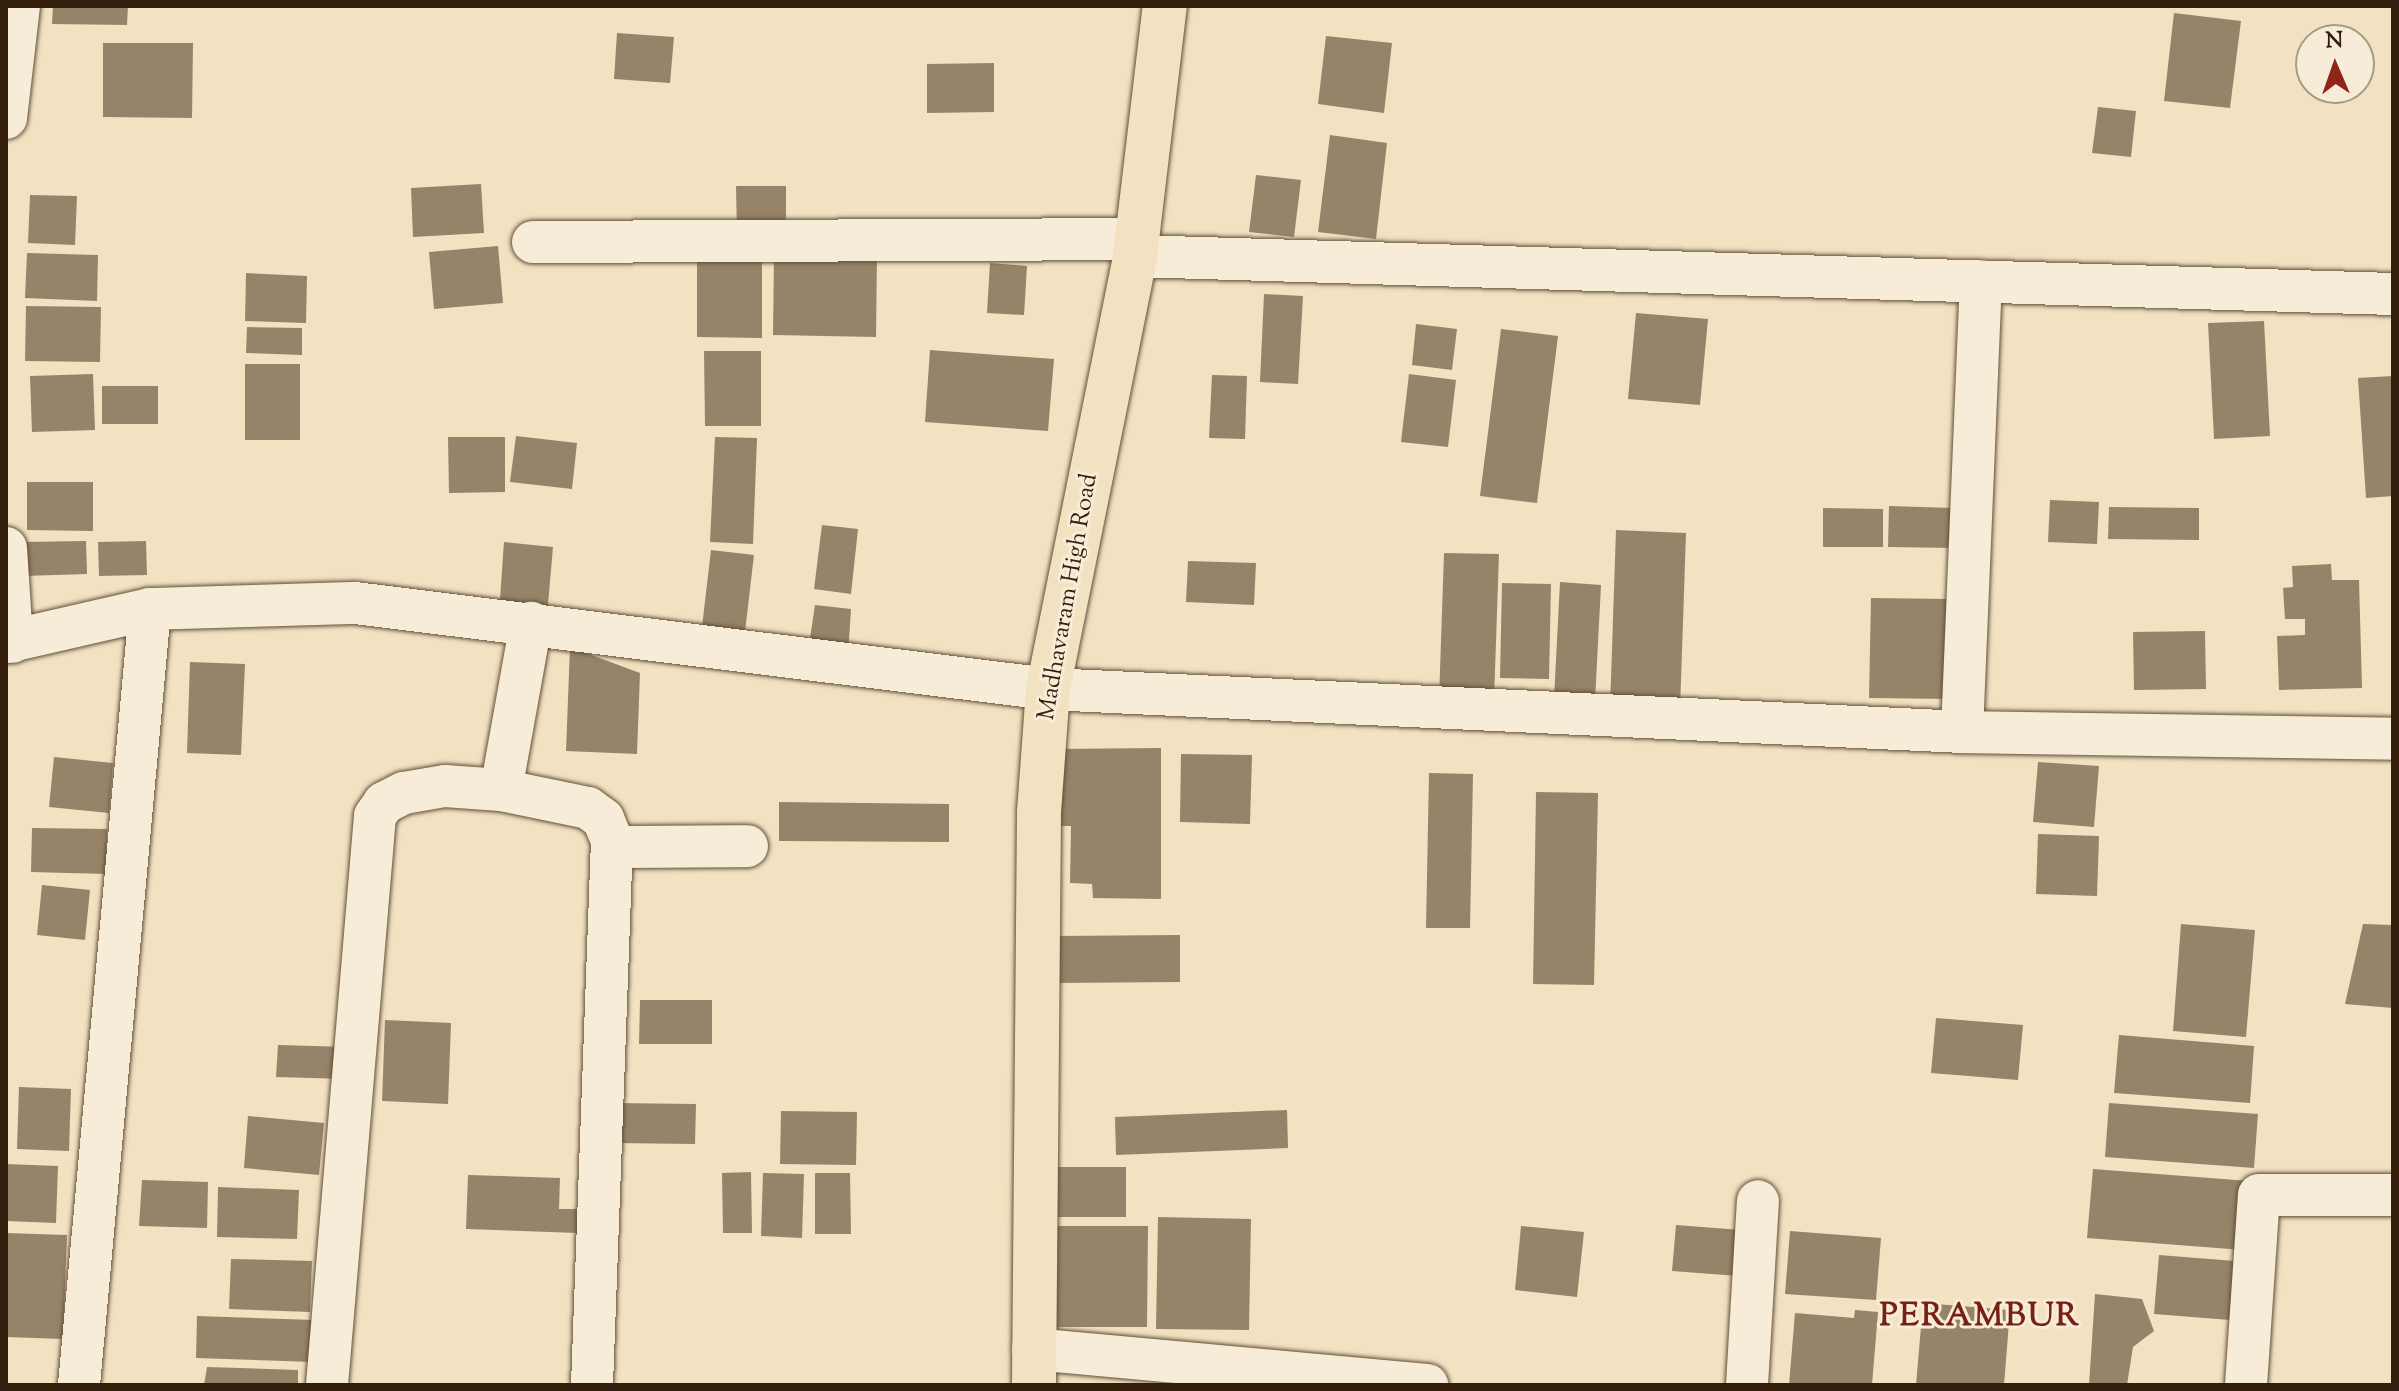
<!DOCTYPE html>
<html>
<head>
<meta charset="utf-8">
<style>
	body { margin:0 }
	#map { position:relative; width:2399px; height:1391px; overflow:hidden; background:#f2e2c1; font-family:"Sorts Mill Goudy",serif }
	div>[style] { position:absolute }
	.building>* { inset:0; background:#96846a }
	.roads { filter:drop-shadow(0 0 2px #624f38) drop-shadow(0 0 2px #624f38) }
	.minor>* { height:42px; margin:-21px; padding:0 21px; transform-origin:21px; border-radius:21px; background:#f7ecd7 }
	.major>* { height:44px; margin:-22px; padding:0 22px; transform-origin:22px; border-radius:22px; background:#f2e2c1 }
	span { translate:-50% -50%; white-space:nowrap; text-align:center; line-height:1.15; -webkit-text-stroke:6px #f7ecd7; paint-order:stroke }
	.street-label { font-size:24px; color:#321e0b }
	.district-label { font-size:32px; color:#7a1f14; font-weight:700; letter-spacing:2px }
	.frame { position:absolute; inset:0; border:8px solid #321e0b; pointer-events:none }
	.north { position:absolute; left:2295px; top:24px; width:80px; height:80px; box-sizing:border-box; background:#f7ecd7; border:2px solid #a89a85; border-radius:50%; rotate:358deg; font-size:22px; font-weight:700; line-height:32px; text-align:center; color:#321e0b }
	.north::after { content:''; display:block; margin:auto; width:28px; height:36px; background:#8f2418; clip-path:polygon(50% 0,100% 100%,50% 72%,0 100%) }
</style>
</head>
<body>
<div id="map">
	<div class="building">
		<i style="clip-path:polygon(53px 6px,128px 6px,127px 25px,52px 24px)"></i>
		<i style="clip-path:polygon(2174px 13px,2241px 21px,2230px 108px,2164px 101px)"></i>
		<i style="clip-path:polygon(617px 33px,674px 37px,670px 83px,614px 79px)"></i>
		<i style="clip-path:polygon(1326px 36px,1392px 43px,1384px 113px,1318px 104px)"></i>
		<i style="clip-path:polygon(103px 43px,193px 43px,192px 118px,103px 117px)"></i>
		<i style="clip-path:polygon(994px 63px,994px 112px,927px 113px,927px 64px)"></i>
		<i style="clip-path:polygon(2098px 107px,2136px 111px,2131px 157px,2092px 153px)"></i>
		<i style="clip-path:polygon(1330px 135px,1387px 143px,1376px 239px,1318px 232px)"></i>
		<i style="clip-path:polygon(1256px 175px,1301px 180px,1294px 237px,1249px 232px)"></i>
		<i style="clip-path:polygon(481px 184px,484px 233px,413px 237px,411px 188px)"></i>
		<i style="clip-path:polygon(736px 186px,786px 186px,786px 234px,737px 234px)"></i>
		<i style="clip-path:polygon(30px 195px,77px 196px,75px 245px,28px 243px)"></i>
		<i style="clip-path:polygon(498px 246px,503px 303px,434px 309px,429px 252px)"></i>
		<i style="clip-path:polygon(27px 253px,98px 255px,97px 301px,25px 298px)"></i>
		<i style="clip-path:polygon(774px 254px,877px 254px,876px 337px,773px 335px)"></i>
		<i style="clip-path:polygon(697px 257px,762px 257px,762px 338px,697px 337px)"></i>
		<i style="clip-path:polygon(990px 263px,1027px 266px,1024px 315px,987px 313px)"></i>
		<i style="clip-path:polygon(246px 273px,307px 276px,306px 323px,245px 321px)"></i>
		<i style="clip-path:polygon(1264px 294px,1303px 296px,1298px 384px,1260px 382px)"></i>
		<i style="clip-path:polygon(26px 306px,101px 307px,100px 362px,25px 361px)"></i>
		<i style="clip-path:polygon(1636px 313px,1708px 319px,1700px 405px,1628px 399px)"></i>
		<i style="clip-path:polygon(2264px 321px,2270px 436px,2214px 439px,2208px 323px)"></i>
		<i style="clip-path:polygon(1416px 324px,1457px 329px,1452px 370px,1412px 365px)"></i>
		<i style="clip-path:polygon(247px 327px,302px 328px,302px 355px,246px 353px)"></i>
		<i style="clip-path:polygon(1501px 329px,1558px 336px,1537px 503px,1480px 496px)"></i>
		<i style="clip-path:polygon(930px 350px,1054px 359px,1048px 431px,925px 422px)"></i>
		<i style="clip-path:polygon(704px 351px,761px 351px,761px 426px,705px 426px)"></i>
		<i style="clip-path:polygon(245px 364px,300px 364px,300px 440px,245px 440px)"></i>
		<i style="clip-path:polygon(93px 374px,95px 430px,32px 432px,30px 376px)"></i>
		<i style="clip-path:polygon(1409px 374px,1456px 380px,1448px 447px,1401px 442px)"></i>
		<i style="clip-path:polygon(1212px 375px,1247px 376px,1245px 439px,1209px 438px)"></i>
		<i style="clip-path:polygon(2393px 376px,2393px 496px,2366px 498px,2358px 378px)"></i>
		<i style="clip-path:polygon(102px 386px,158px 386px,158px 424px,102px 424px)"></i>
		<i style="clip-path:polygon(516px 436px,577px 443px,572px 489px,510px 482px)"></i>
		<i style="clip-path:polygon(448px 437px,505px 437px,505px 492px,449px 493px)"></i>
		<i style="clip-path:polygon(715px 437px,757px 438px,753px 544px,710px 542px)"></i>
		<i style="clip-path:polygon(27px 482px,93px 482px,93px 531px,27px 530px)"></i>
		<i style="clip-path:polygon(2050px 500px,2099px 502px,2097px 544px,2048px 542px)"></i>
		<i style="clip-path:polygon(1889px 506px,1954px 508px,1954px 548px,1888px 547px)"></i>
		<i style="clip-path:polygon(2109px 507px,2199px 508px,2199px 540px,2108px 539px)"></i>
		<i style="clip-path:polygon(1823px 508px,1883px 509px,1883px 547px,1823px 547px)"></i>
		<i style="clip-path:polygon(822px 525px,858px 529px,851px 594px,814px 589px)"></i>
		<i style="clip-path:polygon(1616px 530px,1686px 533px,1680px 710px,1610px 708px)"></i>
		<i style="clip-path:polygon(86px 541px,87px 574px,23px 576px,22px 542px)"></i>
		<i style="clip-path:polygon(146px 541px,147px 575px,99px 576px,98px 542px)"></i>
		<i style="clip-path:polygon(504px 542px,553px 547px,547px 616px,499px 613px)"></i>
		<i style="clip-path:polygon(711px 550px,754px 555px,743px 649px,700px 644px)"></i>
		<i style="clip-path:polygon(1444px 553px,1499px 554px,1494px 700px,1439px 699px)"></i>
		<i style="clip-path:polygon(1188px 561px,1256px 563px,1254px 605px,1186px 602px)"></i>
		<i style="clip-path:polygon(2331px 564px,2332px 580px,2359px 580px,2362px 688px,2279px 690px,2277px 636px,2305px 635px,2305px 619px,2285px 619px,2283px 588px,2293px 587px,2292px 566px)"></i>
		<i style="clip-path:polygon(1560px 582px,1601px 585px,1595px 701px,1554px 699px)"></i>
		<i style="clip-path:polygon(1502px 583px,1551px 584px,1549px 679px,1500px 678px)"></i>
		<i style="clip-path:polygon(1871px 598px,1952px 599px,1951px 699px,1869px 698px)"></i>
		<i style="clip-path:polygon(815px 605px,851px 609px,848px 656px,808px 652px)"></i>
		<i style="clip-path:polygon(2205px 631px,2206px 689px,2134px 690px,2133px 632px)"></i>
		<i style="clip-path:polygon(570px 647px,640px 673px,637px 754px,566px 751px)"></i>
		<i style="clip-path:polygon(190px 662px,245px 664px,241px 755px,187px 753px)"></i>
		<i style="clip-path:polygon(1161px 748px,1161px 899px,1093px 898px,1092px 884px,1070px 883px,1071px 826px,1055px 826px,1054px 749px)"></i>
		<i style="clip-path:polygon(1181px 754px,1252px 755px,1250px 824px,1180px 822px)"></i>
		<i style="clip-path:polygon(54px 757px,113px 763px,109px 813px,49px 807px)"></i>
		<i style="clip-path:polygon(2038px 762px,2099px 766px,2094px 827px,2033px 822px)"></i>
		<i style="clip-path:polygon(1429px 773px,1473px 774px,1470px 928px,1426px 928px)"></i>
		<i style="clip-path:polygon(1536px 792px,1598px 793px,1594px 985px,1533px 984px)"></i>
		<i style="clip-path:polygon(779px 802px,949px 804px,949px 842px,779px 841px)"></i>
		<i style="clip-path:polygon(32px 828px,107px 829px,106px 874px,31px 872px)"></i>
		<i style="clip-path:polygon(2038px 834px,2099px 836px,2097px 896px,2036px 894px)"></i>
		<i style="clip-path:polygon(42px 885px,90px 890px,85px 940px,37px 935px)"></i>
		<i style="clip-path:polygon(2181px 924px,2255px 930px,2246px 1037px,2173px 1031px)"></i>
		<i style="clip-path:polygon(2363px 924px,2393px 925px,2393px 1008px,2345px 1004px)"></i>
		<i style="clip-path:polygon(1180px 935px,1180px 982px,1055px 983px,1055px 936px)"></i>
		<i style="clip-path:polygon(640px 1000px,712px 1000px,712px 1044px,639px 1044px)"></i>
		<i style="clip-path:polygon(1936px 1018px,2023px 1025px,2018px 1080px,1931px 1073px)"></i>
		<i style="clip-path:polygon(385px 1020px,451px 1023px,448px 1104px,382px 1101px)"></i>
		<i style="clip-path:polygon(2119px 1035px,2254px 1046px,2250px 1103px,2114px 1093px)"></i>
		<i style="clip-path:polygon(278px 1045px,348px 1047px,347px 1079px,276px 1077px)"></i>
		<i style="clip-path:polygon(19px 1087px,71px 1089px,69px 1151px,17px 1149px)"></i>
		<i style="clip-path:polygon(615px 1103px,696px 1104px,695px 1144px,614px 1143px)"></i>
		<i style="clip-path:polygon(2109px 1103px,2258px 1114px,2254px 1168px,2105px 1157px)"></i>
		<i style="clip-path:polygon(1287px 1110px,1288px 1148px,1116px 1155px,1115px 1117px)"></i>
		<i style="clip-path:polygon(781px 1111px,857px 1112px,856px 1165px,780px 1164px)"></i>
		<i style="clip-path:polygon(248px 1116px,324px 1123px,319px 1175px,244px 1168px)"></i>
		<i style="clip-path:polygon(6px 1164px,58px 1166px,56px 1223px,6px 1221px)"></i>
		<i style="clip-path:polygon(1045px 1167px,1126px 1167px,1126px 1217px,1046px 1217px)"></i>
		<i style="clip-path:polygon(2093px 1169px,2249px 1181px,2243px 1250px,2087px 1238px)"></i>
		<i style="clip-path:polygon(751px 1172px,752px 1233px,723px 1233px,722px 1173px)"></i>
		<i style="clip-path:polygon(763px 1173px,804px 1174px,802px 1238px,761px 1236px)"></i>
		<i style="clip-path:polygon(815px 1173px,850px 1173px,851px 1234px,815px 1234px)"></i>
		<i style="clip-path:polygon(468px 1175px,560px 1178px,559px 1209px,578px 1209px,577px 1233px,466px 1229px)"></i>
		<i style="clip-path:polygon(142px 1180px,208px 1182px,207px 1228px,139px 1226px)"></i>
		<i style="clip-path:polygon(218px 1187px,299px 1190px,297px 1239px,217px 1237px)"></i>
		<i style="clip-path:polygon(1158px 1217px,1251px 1219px,1249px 1330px,1156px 1329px)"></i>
		<i style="clip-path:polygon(1676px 1225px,1741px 1230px,1738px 1276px,1672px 1271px)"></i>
		<i style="clip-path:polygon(1046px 1226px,1148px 1226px,1147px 1327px,1046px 1327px)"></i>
		<i style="clip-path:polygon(1521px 1226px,1584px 1232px,1577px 1297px,1515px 1290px)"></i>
		<i style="clip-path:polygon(1790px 1231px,1881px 1238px,1876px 1300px,1785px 1294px)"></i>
		<i style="clip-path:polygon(6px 1233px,67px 1235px,63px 1339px,6px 1337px)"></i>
		<i style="clip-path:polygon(2159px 1255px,2235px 1261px,2230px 1320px,2154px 1314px)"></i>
		<i style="clip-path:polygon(231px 1259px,312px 1261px,310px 1312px,229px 1309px)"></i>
		<i style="clip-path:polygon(2095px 1294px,2142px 1299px,2154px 1331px,2133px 1347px,2127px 1385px,2089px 1385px)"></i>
		<i style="clip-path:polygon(1923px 1303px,2010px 1310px,2004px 1385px,1916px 1385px)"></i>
		<i style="clip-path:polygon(1855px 1310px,1878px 1312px,1872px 1385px,1789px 1385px,1795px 1313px,1854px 1318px)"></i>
		<i style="clip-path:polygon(197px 1316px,315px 1320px,313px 1362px,196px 1358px)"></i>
		<i style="clip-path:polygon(207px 1367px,298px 1370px,298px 1385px,204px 1385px)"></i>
	</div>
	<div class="roads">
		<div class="minor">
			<i style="left:6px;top:118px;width:113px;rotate:-83.4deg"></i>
			<i style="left:533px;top:242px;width:604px;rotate:-0.28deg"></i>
			<i style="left:1135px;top:256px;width:1259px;rotate:1.73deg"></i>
			<i style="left:6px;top:548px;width:94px;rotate:86.3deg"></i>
			<i style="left:6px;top:642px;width:148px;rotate:-12.9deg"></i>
			<i style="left:150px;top:609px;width:205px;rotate:-1.7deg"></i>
			<i style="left:355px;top:603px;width:698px;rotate:7.07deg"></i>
			<i style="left:1048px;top:689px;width:915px;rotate:2.69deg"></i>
			<i style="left:1962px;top:732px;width:431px;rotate:0.9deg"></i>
			<i style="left:1962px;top:732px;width:451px;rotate:-87.6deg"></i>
			<i style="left:501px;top:790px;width:170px;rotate:-79.8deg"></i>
			<i style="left:614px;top:847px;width:133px;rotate:-0.4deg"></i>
			<i style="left:1033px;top:1349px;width:396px;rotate:5.2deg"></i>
			<i style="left:79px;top:1385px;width:779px;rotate:-84.77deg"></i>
			<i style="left:327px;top:1385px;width:571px;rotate:-85.18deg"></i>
			<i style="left:375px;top:816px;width:16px;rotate:-55deg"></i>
			<i style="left:384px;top:803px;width:22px;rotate:-27deg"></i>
			<i style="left:404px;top:793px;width:42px;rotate:-9.7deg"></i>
			<i style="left:445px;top:786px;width:56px;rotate:4.1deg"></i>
			<i style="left:501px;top:790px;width:89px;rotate:11.7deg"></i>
			<i style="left:588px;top:808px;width:19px;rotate:36deg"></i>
			<i style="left:603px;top:819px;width:23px;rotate:67deg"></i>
			<i style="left:612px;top:840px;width:545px;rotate:92.1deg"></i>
			<i style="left:1747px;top:1385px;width:184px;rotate:-86.6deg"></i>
			<i style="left:2246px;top:1385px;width:190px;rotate:-86.1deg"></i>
			<i style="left:2259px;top:1195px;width:134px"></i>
		</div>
		<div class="major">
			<i style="left:1034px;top:1385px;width:573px;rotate:-89.5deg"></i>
			<i style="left:1039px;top:812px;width:123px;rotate:-85.8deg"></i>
			<i style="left:1048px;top:689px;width:442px;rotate:-78.6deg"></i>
			<i style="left:1135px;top:256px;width:252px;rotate:-83.2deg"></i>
		</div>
	</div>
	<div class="street-label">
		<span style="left:1069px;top:597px;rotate:-80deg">Madhavaram High Road</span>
	</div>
	<div class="district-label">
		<span style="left:1980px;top:1317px">PERAMBUR</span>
	</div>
	<div class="frame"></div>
	<div class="north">N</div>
</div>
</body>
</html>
